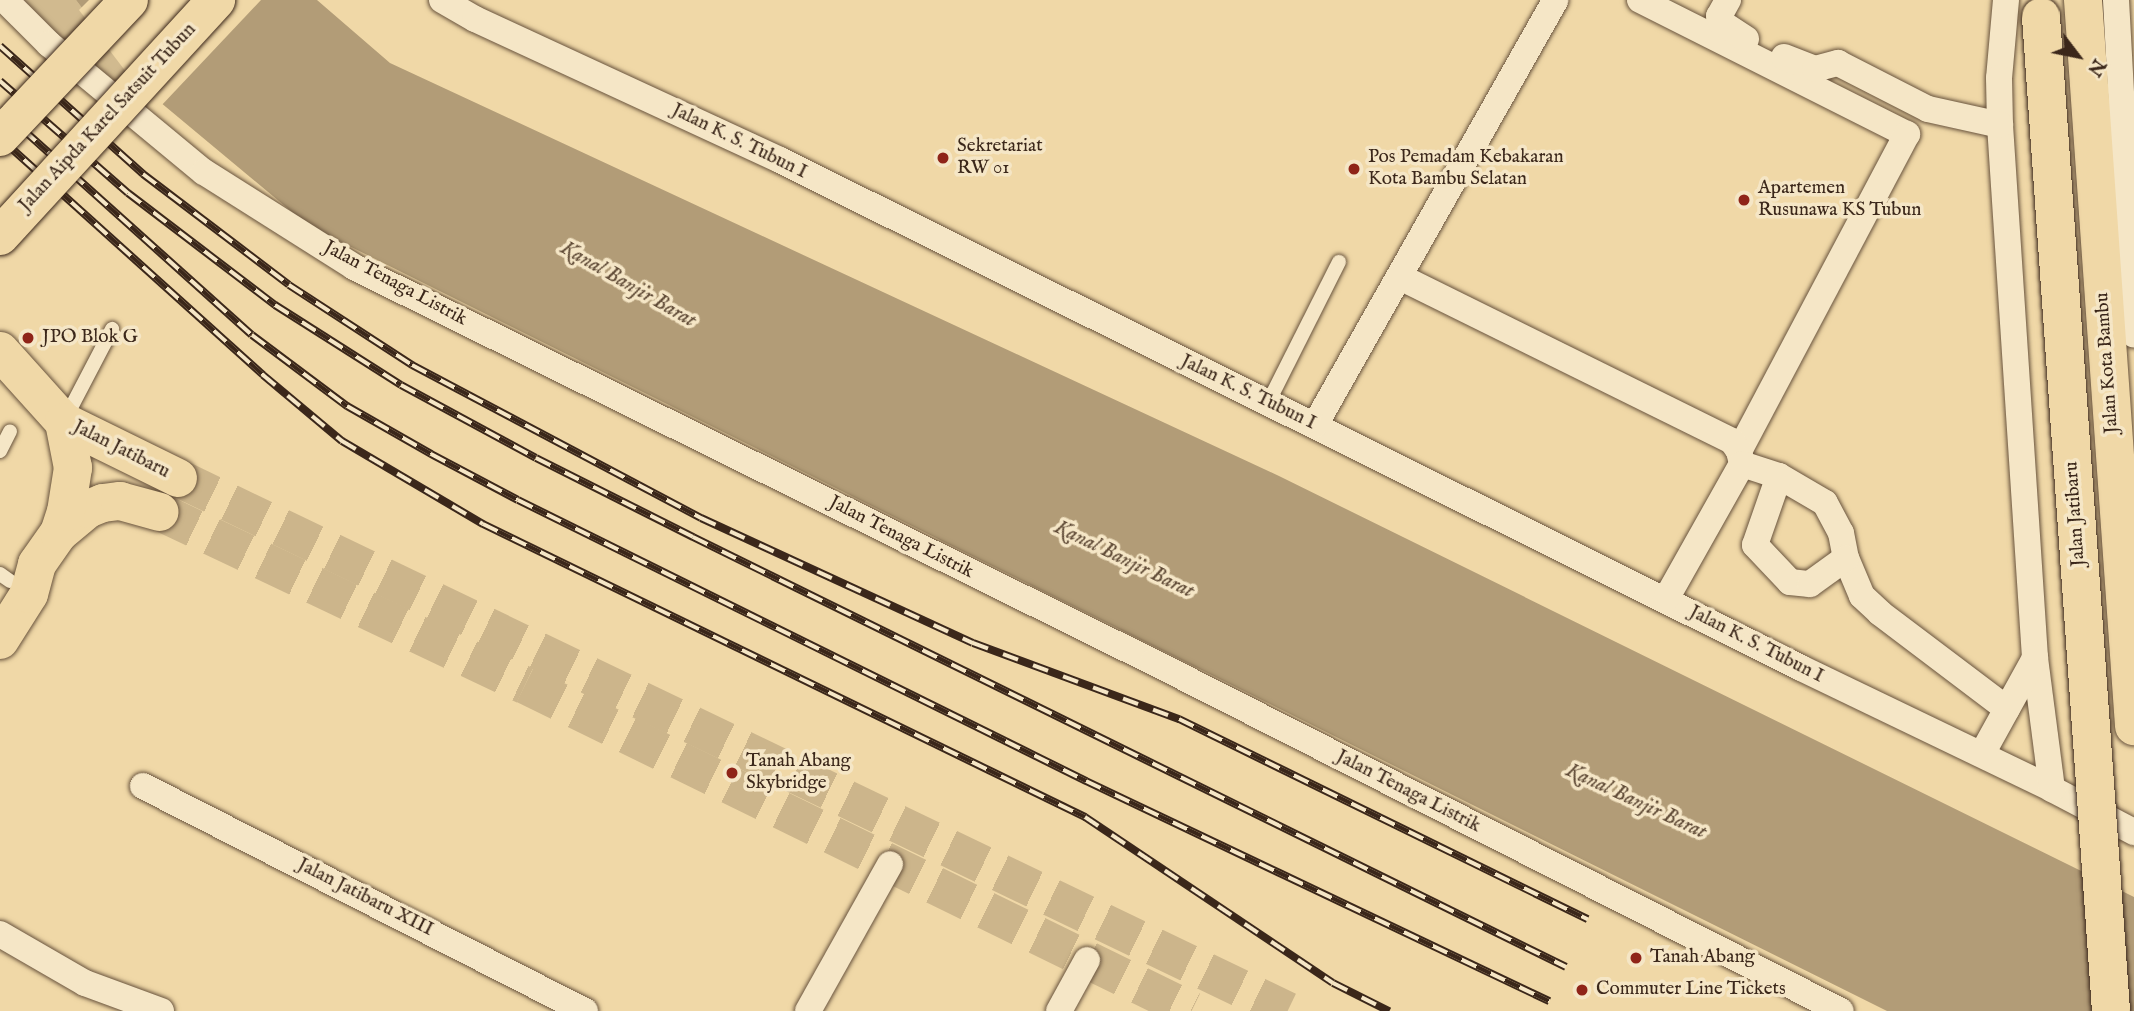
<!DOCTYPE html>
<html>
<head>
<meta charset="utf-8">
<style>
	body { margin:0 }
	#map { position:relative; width:2134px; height:1011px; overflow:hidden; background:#f0d8a7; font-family:"IM FELL English",serif }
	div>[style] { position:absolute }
	.green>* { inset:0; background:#d1ba8f }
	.water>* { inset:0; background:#b29c77 }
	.pier>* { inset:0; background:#f0d8a7 }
	.primary-tunnel>* { height:38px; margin-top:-19px; transform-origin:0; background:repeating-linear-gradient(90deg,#ccb58b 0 38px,transparent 0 57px) }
	.roads { filter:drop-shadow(0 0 2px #68533d) drop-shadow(0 0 2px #68533d) }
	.lane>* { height:14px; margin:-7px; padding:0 7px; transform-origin:7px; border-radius:7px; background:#f5e6c6 }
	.street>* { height:26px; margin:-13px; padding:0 13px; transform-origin:13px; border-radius:13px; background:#f5e6c6 }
	.primary>* { height:38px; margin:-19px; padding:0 19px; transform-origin:19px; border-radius:19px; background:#f0d8a7 }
	.rail>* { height:8px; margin-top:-4px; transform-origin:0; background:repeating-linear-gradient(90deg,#f5e6c6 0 16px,#3b271a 0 32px); box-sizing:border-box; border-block:2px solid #3b271a }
	.bridges { filter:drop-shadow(0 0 2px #3b271a) drop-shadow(0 0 2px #3b271a) }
	.primary-bridge>* { height:38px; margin:-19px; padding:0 19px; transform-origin:19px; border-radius:19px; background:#f0d8a7 }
	.dots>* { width:19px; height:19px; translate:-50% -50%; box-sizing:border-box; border:4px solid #f5e6c6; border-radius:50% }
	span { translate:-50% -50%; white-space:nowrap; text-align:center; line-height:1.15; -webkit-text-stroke:7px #f5e6c6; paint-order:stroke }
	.street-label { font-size:19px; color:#3b271a }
	.poi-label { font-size:19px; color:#3b271a }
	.left { translate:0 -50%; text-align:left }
	.water-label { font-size:21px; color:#5f4a36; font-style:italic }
	.north { position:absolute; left:2043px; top:21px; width:70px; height:70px; -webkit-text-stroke:5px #f5e6c6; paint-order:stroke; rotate:122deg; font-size:19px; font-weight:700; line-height:28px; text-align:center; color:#3b271a }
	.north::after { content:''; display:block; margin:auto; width:24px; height:32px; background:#3b271a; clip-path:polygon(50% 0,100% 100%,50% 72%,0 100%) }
</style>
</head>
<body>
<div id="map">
	<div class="green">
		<i style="clip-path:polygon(7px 0,76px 0,142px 87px,110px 100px)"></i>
	</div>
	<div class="water">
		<i style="clip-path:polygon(76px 0,317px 0,390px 63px,1279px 476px,2134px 897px,2134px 1011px,1887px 1011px,309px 226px,142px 87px)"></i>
	</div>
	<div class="pier">
		<i style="clip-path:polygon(89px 0,261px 0,160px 107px,139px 89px,79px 10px)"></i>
	</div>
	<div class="primary-tunnel">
		<i style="left:178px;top:478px;width:1231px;rotate:25.65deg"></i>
		<i style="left:160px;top:512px;width:404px;rotate:25.4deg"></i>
		<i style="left:525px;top:685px;width:742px;rotate:26.05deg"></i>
	</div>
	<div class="roads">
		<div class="lane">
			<i style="left:1268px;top:403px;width:158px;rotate:-63.3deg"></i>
			<i style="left:64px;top:421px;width:104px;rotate:-62.4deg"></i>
			<i style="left:0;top:451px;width:22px;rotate:-63deg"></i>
			<i style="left:0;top:574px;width:12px;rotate:35deg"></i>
		</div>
		<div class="street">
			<i style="left:5px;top:0;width:62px;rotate:45deg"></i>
			<i style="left:49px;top:44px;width:201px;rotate:39.6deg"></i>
			<i style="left:204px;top:172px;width:178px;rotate:32.3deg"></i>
			<i style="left:354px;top:267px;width:891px;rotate:26.31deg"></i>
			<i style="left:1153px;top:662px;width:771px;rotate:26.9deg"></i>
			<i style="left:442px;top:0;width:38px;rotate:30deg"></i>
			<i style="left:475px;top:19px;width:336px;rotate:24.8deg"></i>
			<i style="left:780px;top:160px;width:1140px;rotate:26.45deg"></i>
			<i style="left:1801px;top:668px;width:279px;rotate:25.7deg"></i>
			<i style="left:2052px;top:789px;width:93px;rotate:27.7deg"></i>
			<i style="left:1640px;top:0;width:299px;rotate:26.7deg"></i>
			<i style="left:1907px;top:134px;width:359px;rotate:117.9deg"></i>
			<i style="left:1728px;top:0;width:18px;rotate:119deg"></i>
			<i style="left:1719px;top:16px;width:6px;rotate:81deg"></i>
			<i style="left:1720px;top:22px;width:31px;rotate:33deg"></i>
			<i style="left:2006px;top:0;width:78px;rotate:95.1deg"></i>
			<i style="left:1999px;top:78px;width:47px;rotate:88.8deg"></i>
			<i style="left:2000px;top:125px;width:534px;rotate:86.24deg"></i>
			<i style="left:2035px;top:658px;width:132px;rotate:82.6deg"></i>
			<i style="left:2116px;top:0;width:335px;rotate:86.9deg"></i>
			<i style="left:1784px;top:57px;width:33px;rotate:21deg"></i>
			<i style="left:1815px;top:69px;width:24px;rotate:-15deg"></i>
			<i style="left:1838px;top:63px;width:101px;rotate:27.1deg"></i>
			<i style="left:1928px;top:109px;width:74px;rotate:12.5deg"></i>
			<i style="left:1400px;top:277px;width:370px;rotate:26.3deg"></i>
			<i style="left:1732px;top:441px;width:12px;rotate:55deg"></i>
			<i style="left:1739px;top:451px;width:13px;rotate:77deg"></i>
			<i style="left:1742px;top:464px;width:155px;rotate:119.4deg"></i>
			<i style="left:1315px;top:425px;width:488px;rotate:-60.5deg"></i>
			<i style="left:1742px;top:464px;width:39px;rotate:18deg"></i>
			<i style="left:1779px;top:476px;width:53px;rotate:30.4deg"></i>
			<i style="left:1825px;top:503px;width:34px;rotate:62deg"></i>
			<i style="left:1841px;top:533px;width:25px;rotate:79deg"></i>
			<i style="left:1846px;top:558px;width:41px;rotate:67.2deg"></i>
			<i style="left:1862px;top:596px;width:25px;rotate:43deg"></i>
			<i style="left:1880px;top:613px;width:159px;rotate:37.1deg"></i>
			<i style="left:1779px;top:476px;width:73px;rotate:109.2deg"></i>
			<i style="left:1755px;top:545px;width:51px;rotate:46.6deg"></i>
			<i style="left:1790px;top:582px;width:20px;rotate:6deg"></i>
			<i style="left:1810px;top:584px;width:44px;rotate:-35.8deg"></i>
			<i style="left:1982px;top:754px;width:110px;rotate:-61.1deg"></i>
			<i style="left:143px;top:786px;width:496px;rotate:27deg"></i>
			<i style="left:0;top:934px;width:98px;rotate:30deg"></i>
			<i style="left:85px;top:983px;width:81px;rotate:20.2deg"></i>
			<i style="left:808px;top:1011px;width:168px;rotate:-60.8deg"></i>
			<i style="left:1059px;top:1011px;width:58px;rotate:-61.2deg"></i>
		</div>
		<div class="primary">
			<i style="left:2083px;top:0;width:728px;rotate:85.98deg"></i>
			<i style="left:0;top:351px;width:96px;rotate:48deg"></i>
			<i style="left:64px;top:422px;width:127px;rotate:26.2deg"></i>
			<i style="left:59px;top:533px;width:38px;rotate:-40deg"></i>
			<i style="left:88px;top:509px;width:16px;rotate:-22deg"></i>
			<i style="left:103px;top:503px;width:17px;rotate:-7deg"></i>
			<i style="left:120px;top:501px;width:41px;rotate:15.4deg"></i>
			<i style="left:0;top:640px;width:54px;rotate:-57.8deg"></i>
			<i style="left:29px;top:594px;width:31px;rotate:-75deg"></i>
			<i style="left:37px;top:564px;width:38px;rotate:-55deg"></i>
			<i style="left:59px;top:533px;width:22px;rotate:-72deg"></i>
			<i style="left:66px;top:512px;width:45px;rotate:-81deg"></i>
			<i style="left:73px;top:468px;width:47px;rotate:-101.1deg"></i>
		</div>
	</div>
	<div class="rail">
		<i style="left:0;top:46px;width:192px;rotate:41.8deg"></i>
		<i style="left:143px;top:174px;width:183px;rotate:37.2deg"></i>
		<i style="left:289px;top:285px;width:147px;rotate:33deg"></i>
		<i style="left:412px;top:365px;width:327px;rotate:27.9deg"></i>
		<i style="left:701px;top:518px;width:299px;rotate:24.7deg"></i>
		<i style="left:973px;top:643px;width:220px;rotate:20.3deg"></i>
		<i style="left:1179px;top:719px;width:455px;rotate:26.1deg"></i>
		<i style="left:0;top:81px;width:170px;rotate:41.2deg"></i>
		<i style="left:128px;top:193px;width:185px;rotate:37.3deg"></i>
		<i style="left:275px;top:305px;width:149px;rotate:32.4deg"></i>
		<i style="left:401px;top:385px;width:153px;rotate:28.4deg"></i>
		<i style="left:536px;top:458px;width:176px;rotate:26.7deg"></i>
		<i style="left:693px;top:537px;width:973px;rotate:26.22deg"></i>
		<i style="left:0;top:109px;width:338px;rotate:41.9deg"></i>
		<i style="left:252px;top:335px;width:119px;rotate:36.8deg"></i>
		<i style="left:347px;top:406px;width:97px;rotate:29.7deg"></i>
		<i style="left:431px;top:454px;width:98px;rotate:27.9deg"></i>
		<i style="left:518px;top:500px;width:634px;rotate:26.32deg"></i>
		<i style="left:1086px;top:781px;width:513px;rotate:25.42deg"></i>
		<i style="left:0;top:138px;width:354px;rotate:42deg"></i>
		<i style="left:263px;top:375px;width:103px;rotate:39.9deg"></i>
		<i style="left:342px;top:441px;width:164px;rotate:30.5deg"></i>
		<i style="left:483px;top:524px;width:670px;rotate:25.95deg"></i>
		<i style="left:1085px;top:817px;width:298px;rotate:33.8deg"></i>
		<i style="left:1333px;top:983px;width:63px;rotate:26.6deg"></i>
	</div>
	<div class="bridges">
		<div class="primary-bridge">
			<i style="left:2041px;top:17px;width:996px;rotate:85.97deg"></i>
			<i style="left:0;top:137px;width:188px;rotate:-46.7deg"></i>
			<i style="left:0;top:236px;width:320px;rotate:-47.5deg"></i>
		</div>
	</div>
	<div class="dots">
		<i style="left:943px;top:158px;background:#8f2418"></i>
		<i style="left:1354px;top:169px;background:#8f2418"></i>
		<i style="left:1744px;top:200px;background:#8f2418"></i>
		<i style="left:28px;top:338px;background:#8f2418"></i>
		<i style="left:732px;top:773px;background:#8f2418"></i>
		<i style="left:1636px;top:958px;background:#8f2418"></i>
		<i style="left:1582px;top:990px;background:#8f2418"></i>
	</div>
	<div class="street-label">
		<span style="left:108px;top:118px;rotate:-47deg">Jalan Aipda Karel Satsuit Tubun</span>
		<span style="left:739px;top:142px;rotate:26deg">Jalan K. S. Tubun I</span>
		<span style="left:395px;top:284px;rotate:28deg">Jalan Tenaga Listrik</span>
		<span style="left:2108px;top:363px;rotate:-94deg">Jalan Kota Bambu</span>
		<span style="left:1248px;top:393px;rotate:26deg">Jalan K. S. Tubun I</span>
		<span style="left:121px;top:450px;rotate:27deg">Jalan Jatibaru</span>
		<span style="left:2076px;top:514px;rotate:-94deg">Jalan Jatibaru</span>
		<span style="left:901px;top:538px;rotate:27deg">Jalan Tenaga Listrik</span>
		<span style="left:1756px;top:645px;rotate:27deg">Jalan K. S. Tubun I</span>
		<span style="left:1408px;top:792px;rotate:27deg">Jalan Tenaga Listrik</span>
		<span style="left:365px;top:898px;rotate:27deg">Jalan Jatibaru XIII</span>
	</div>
	<div class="poi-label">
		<span class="left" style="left:957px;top:158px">Sekretariat<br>RW 01</span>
		<span class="left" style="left:1368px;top:169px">Pos Pemadam Kebakaran<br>Kota Bambu Selatan</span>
		<span class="left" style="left:1758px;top:200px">Apartemen<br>Rusunawa KS Tubun</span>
		<span class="left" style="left:42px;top:338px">JPO Blok G</span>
		<span class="left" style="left:746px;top:773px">Tanah Abang<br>Skybridge</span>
		<span class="left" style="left:1650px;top:958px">Tanah Abang</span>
		<span class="left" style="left:1596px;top:990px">Commuter Line Tickets</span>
	</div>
	<div class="water-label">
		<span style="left:628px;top:285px;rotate:30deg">Kanal Banjir Barat</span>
		<span style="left:1124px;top:560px;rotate:26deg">Kanal Banjir Barat</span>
		<span style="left:1636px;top:802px;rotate:25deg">Kanal Banjir Barat</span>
	</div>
	<div class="north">N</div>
</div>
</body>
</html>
